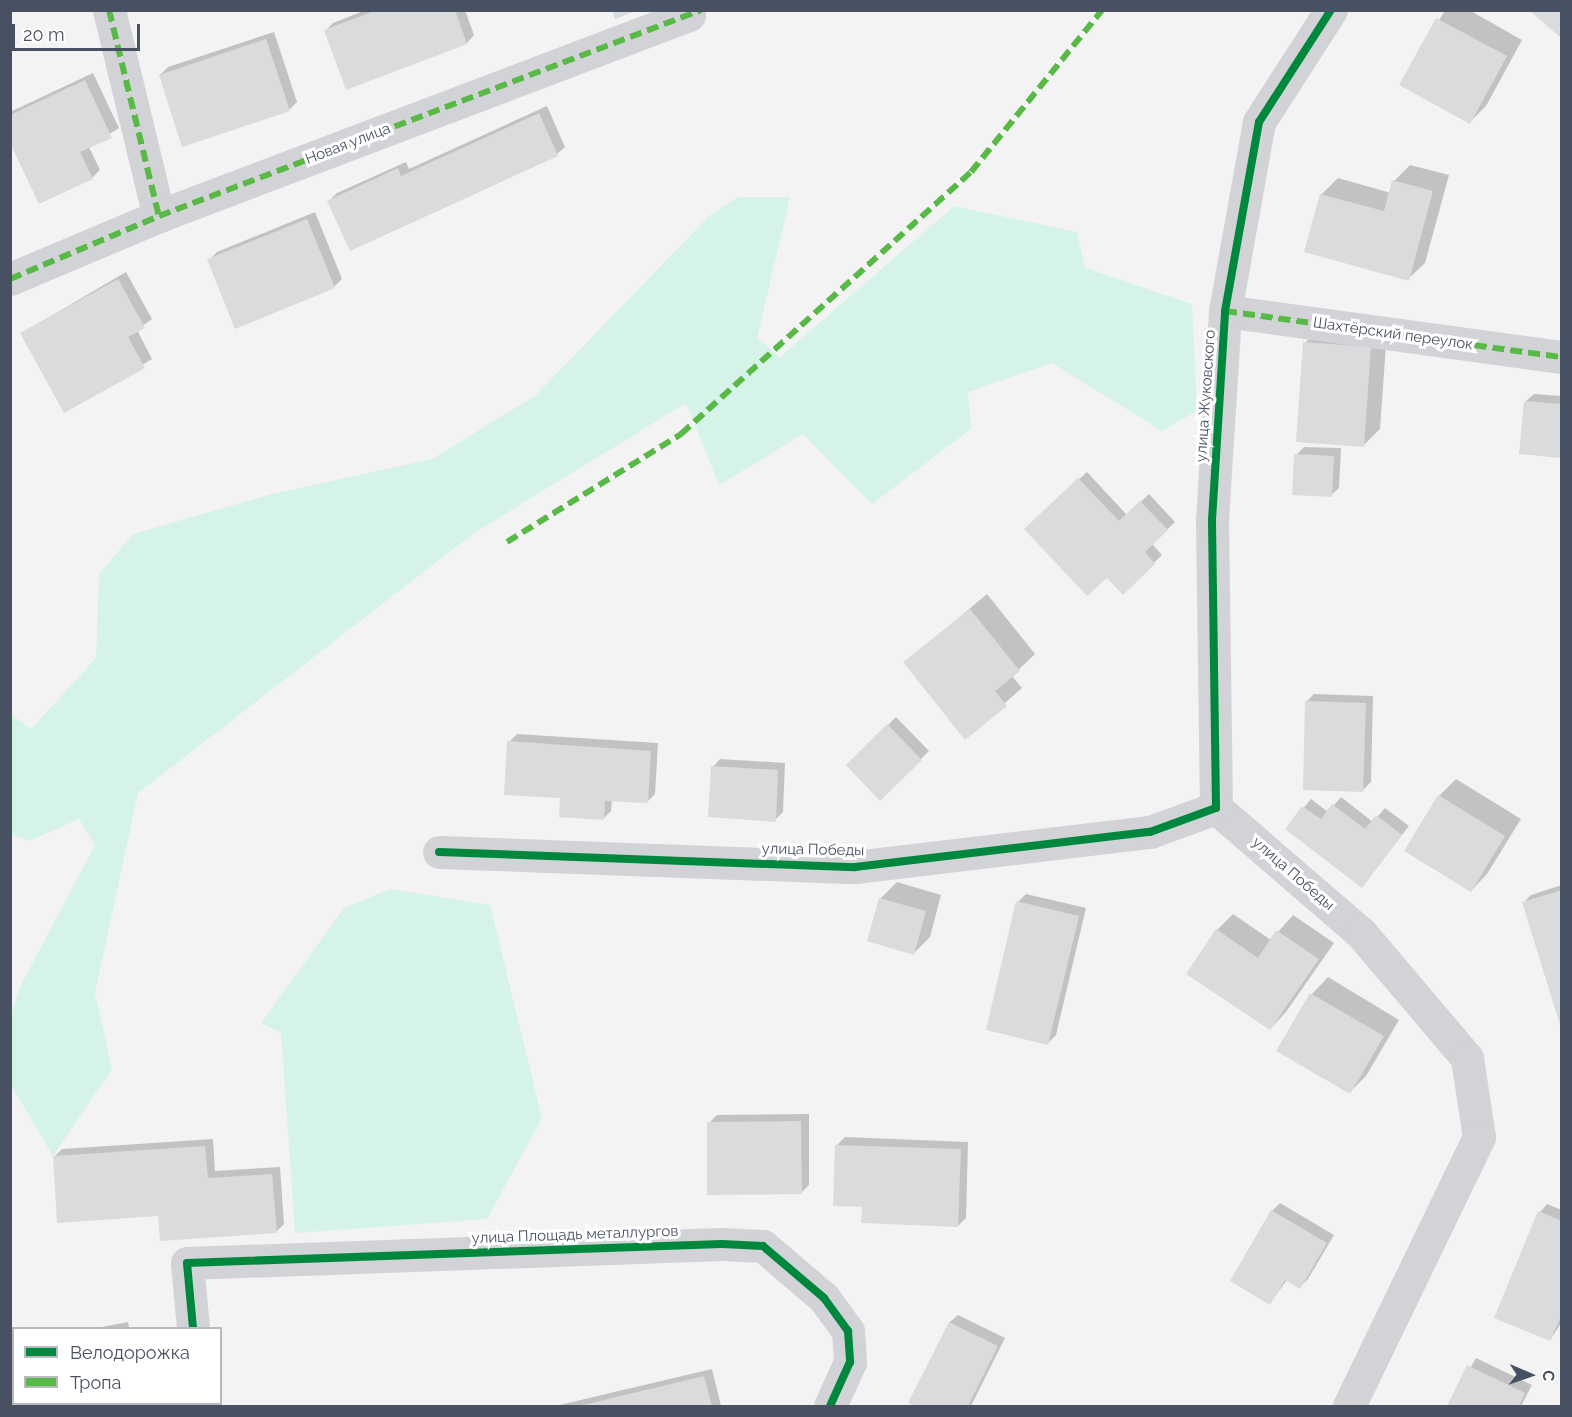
<!DOCTYPE html>
<html>
<head>
<meta charset="utf-8">
<style>
	body { margin:0 }
	#map { position:relative; width:1572px; height:1417px; overflow:hidden; background:#f3f3f3; font-family:Raleway,sans-serif }
	div>[style] { position:absolute }
	.green>* { inset:0; background:#d6f3e7 }
	.shadow>* { inset:0; background:#0003 }
	.building>* { inset:0; background:#dadbdd }
	.street>* { height:33px; margin:-16.5px; padding:0 16.5px; transform-origin:16.5px; border-radius:16.5px; background:#d1d3d6 }
	.quiet>* { height:6px; margin-top:-3px; transform-origin:0; background:repeating-linear-gradient(90deg,#58b947 0 12px,transparent 0 18px) }
	.cycleway>* { height:8px; margin:-4px; padding:0 4px; transform-origin:4px; border-radius:4px; background:#00873e }
	span { translate:-50% -50%; white-space:nowrap; text-align:center; line-height:1.15; -webkit-text-stroke:6px #fff; paint-order:stroke }
	.street-label { font-size:15px; color:#485161 }
	.frame { position:absolute; inset:0; border:12px solid #485161; pointer-events:none }
	.legend { position:absolute; left:12px; top:1327px; width:210px; height:78px; box-sizing:border-box; background:#fff; border:2px solid #b6b9c0; margin:0; padding:8px 10px; list-style:none; font-size:18px; color:#485161 }
	.legend li { display:flex; align-items:center; gap:12px; height:30px }
	.legend b { width:30px; border:2px solid #b6b9c0 }
	.north { position:absolute; left:1500px; top:1345px; width:60px; height:60px; -webkit-text-stroke:4px #fff; paint-order:stroke; rotate:92deg; font-size:16px; font-weight:700; line-height:24px; text-align:center; color:#485161 }
	.north::after { content:''; display:block; margin:auto; width:21px; height:27px; background:#485161; clip-path:polygon(50% 0,100% 100%,50% 72%,0 100%) }
	.scale { position:absolute; left:12px; top:24px; width:128px; height:27px; box-sizing:border-box; border:3px solid #485161; border-top:0; padding-left:8px; font-size:18px; line-height:21px; white-space:nowrap; color:#485161; -webkit-text-stroke:4px #fff; paint-order:stroke }
</style>
</head>
<body>
<div id="map">
	<div class="green">
		<i style="clip-path:polygon(738px 197px,790px 197px,757px 338px,780px 357px,954px 206px,1077px 232px,1085px 268px,1192px 304px,1197px 411px,1162px 431px,1052px 363px,968px 392px,971px 429px,872px 504px,803px 434px,719px 485px,686px 403px,474px 533px,138px 793px,95px 993px,112px 1069px,53px 1156px,11px 1085px,11px 1016px,20px 987px,95px 845px,79px 819px,30px 841px,11px 834px,11px 714px,31px 729px,96px 658px,99px 574px,133px 534px,272px 494px,432px 459px,535px 396px,709px 216px)"></i>
		<i style="clip-path:polygon(390px 889px,490px 905px,542px 1118px,487px 1219px,295px 1233px,281px 1033px,261px 1023px,344px 908px)"></i>
	</div>
	<div class="shadow">
		<i style="clip-path:polygon(366px 10px,465px 10px,474px 35px,467px 43px,325px 31px,333px 23px)"></i>
		<i style="clip-path:polygon(1445px 10px,1469px 10px,1522px 40px,1486px 106px,1470px 122px,1401px 85px)"></i>
		<i style="clip-path:polygon(274px 32px,297px 102px,289px 110px,160px 75px,168px 67px)"></i>
		<i style="clip-path:polygon(93px 73px,119px 128px,89px 147px,100px 170px,92px 178px,10px 139px,10px 112px)"></i>
		<i style="clip-path:polygon(547px 106px,565px 147px,557px 154px,351px 249px,329px 201px,337px 193px,406px 162px,409px 169px)"></i>
		<i style="clip-path:polygon(1410px 165px,1449px 175px,1425px 263px,1408px 279px,1321px 195px,1338px 178px,1391px 193px,1394px 181px)"></i>
		<i style="clip-path:polygon(315px 212px,342px 279px,334px 287px,209px 260px,217px 252px)"></i>
		<i style="clip-path:polygon(126px 272px,152px 319px,137px 330px,152px 359px,64px 411px,22px 333px)"></i>
		<i style="clip-path:polygon(1321px 326px,1387px 331px,1380px 429px,1364px 445px,1305px 343px)"></i>
		<i style="clip-path:polygon(1534px 394px,1562px 396px,1562px 457px,1526px 401px)"></i>
		<i style="clip-path:polygon(1304px 447px,1341px 448px,1339px 488px,1331px 495px,1296px 455px)"></i>
		<i style="clip-path:polygon(1087px 472px,1127px 515px,1149px 494px,1175px 522px,1152px 544px,1162px 555px,1123px 593px,1107px 576px,1034px 521px)"></i>
		<i style="clip-path:polygon(987px 594px,1035px 654px,1012px 676px,1022px 688px,966px 737px,905px 663px)"></i>
		<i style="clip-path:polygon(1314px 694px,1373px 696px,1371px 782px,1363px 790px,1306px 702px)"></i>
		<i style="clip-path:polygon(896px 717px,929px 751px,880px 799px,848px 765px)"></i>
		<i style="clip-path:polygon(517px 734px,658px 743px,655px 794px,647px 802px,612px 800px,611px 811px,603px 819px,562px 797px,509px 742px)"></i>
		<i style="clip-path:polygon(720px 759px,785px 763px,783px 812px,775px 820px,713px 767px)"></i>
		<i style="clip-path:polygon(1456px 779px,1521px 819px,1487px 874px,1471px 891px,1406px 850px,1439px 796px)"></i>
		<i style="clip-path:polygon(1341px 797px,1373px 822px,1385px 808px,1409px 826px,1362px 886px,1287px 828px,1311px 799px,1328px 812px)"></i>
		<i style="clip-path:polygon(897px 882px,941px 895px,930px 937px,914px 953px,869px 940px,881px 898px)"></i>
		<i style="clip-path:polygon(1562px 885px,1562px 1025px,1523px 903px,1531px 895px)"></i>
		<i style="clip-path:polygon(1026px 894px,1086px 908px,1056px 1035px,1048px 1043px,1018px 902px)"></i>
		<i style="clip-path:polygon(1233px 914px,1271px 940px,1293px 915px,1334px 943px,1286px 1012px,1270px 1029px,1217px 930px)"></i>
		<i style="clip-path:polygon(1328px 977px,1399px 1020px,1366px 1076px,1350px 1092px,1278px 1050px,1312px 994px)"></i>
		<i style="clip-path:polygon(809px 1114px,809px 1185px,801px 1193px,709px 1123px,717px 1115px)"></i>
		<i style="clip-path:polygon(845px 1137px,968px 1142px,966px 1218px,958px 1226px,864px 1206px,837px 1145px)"></i>
		<i style="clip-path:polygon(213px 1139px,215px 1171px,280px 1167px,284px 1224px,276px 1232px,159px 1214px,54px 1157px,62px 1149px)"></i>
		<i style="clip-path:polygon(1280px 1203px,1334px 1235px,1308px 1279px,1300px 1287px,1287px 1280px,1270px 1303px,1272px 1211px)"></i>
		<i style="clip-path:polygon(1547px 1204px,1562px 1210px,1562px 1322px,1550px 1340px,1540px 1212px)"></i>
		<i style="clip-path:polygon(958px 1315px,1005px 1338px,971px 1406px,917px 1406px,910px 1403px,950px 1322px)"></i>
		<i style="clip-path:polygon(128px 1322px,129px 1328px,96px 1328px)"></i>
		<i style="clip-path:polygon(1476px 1358px,1532px 1385px,1521px 1406px,1449px 1406px)"></i>
		<i style="clip-path:polygon(712px 1369px,721px 1406px,555px 1406px)"></i>
		<i style="clip-path:polygon(68px 1404px,144px 1404px,144px 1406px,68px 1406px)"></i>
	</div>
	<div class="building">
		<i style="clip-path:polygon(377px 10px,455px 10px,467px 44px,346px 90px,324px 30px)"></i>
		<i style="clip-path:polygon(612px 10px,636px 10px,636px 11px,615px 19px)"></i>
		<i style="clip-path:polygon(1529px 10px,1562px 10px,1562px 39px)"></i>
		<i style="clip-path:polygon(1436px 18px,1507px 56px,1470px 124px,1399px 85px)"></i>
		<i style="clip-path:polygon(266px 39px,290px 111px,182px 147px,159px 75px)"></i>
		<i style="clip-path:polygon(85px 80px,112px 138px,80px 152px,93px 179px,39px 204px,10px 143px,10px 115px)"></i>
		<i style="clip-path:polygon(539px 113px,558px 156px,350px 251px,327px 201px,398px 168px,401px 176px)"></i>
		<i style="clip-path:polygon(1392px 180px,1433px 191px,1409px 281px,1304px 252px,1320px 194px,1384px 211px)"></i>
		<i style="clip-path:polygon(307px 219px,335px 288px,235px 329px,207px 259px)"></i>
		<i style="clip-path:polygon(118px 279px,145px 328px,128px 337px,145px 368px,64px 413px,20px 333px)"></i>
		<i style="clip-path:polygon(1303px 342px,1371px 347px,1364px 447px,1296px 442px)"></i>
		<i style="clip-path:polygon(1524px 401px,1562px 404px,1562px 458px,1519px 454px)"></i>
		<i style="clip-path:polygon(1294px 454px,1334px 456px,1332px 497px,1292px 495px)"></i>
		<i style="clip-path:polygon(1078px 478px,1119px 521px,1140px 501px,1168px 530px,1145px 552px,1155px 564px,1123px 595px,1107px 578px,1087px 596px,1024px 529px)"></i>
		<i style="clip-path:polygon(970px 609px,1020px 671px,995px 691px,1007px 706px,965px 740px,903px 662px)"></i>
		<i style="clip-path:polygon(1305px 701px,1366px 703px,1363px 792px,1303px 790px)"></i>
		<i style="clip-path:polygon(887px 724px,922px 760px,880px 801px,846px 765px)"></i>
		<i style="clip-path:polygon(507px 741px,651px 751px,648px 803px,605px 801px,604px 820px,559px 817px,560px 798px,504px 795px)"></i>
		<i style="clip-path:polygon(711px 766px,778px 770px,776px 822px,708px 817px)"></i>
		<i style="clip-path:polygon(1438px 795px,1505px 836px,1471px 892px,1404px 851px)"></i>
		<i style="clip-path:polygon(1332px 804px,1365px 829px,1376px 815px,1402px 835px,1362px 888px,1285px 829px,1302px 806px,1321px 819px)"></i>
		<i style="clip-path:polygon(1562px 890px,1562px 1028px,1561px 1028px,1522px 902px)"></i>
		<i style="clip-path:polygon(879px 898px,926px 911px,914px 955px,867px 941px)"></i>
		<i style="clip-path:polygon(1016px 901px,1079px 916px,1048px 1045px,986px 1030px)"></i>
		<i style="clip-path:polygon(1216px 929px,1258px 958px,1276px 930px,1319px 959px,1270px 1030px,1186px 974px)"></i>
		<i style="clip-path:polygon(1310px 993px,1384px 1036px,1350px 1094px,1276px 1051px)"></i>
		<i style="clip-path:polygon(801px 1121px,802px 1194px,707px 1195px,707px 1122px)"></i>
		<i style="clip-path:polygon(835px 1145px,961px 1149px,958px 1227px,861px 1223px,862px 1207px,833px 1206px)"></i>
		<i style="clip-path:polygon(205px 1146px,208px 1178px,272px 1174px,277px 1233px,160px 1241px,158px 1216px,57px 1223px,53px 1156px)"></i>
		<i style="clip-path:polygon(1271px 1210px,1327px 1243px,1300px 1289px,1285px 1280px,1270px 1305px,1230px 1281px)"></i>
		<i style="clip-path:polygon(1538px 1211px,1562px 1221px,1562px 1314px,1550px 1341px,1494px 1318px)"></i>
		<i style="clip-path:polygon(949px 1322px,998px 1346px,968px 1406px,914px 1406px,908px 1403px)"></i>
		<i style="clip-path:polygon(1467px 1365px,1525px 1393px,1519px 1406px,1447px 1406px)"></i>
		<i style="clip-path:polygon(704px 1376px,712px 1406px,579px 1406px)"></i>
		<i style="clip-path:polygon(66px 1404px,125px 1404px,125px 1406px,67px 1406px)"></i>
	</div>
	<div class="street">
		<i style="left:109px;top:10px;width:212px;rotate:76.4deg"></i>
		<i style="left:10px;top:279px;width:162px;rotate:-22.9deg"></i>
		<i style="left:159px;top:216px;width:567px;rotate:-20.77deg"></i>
		<i style="left:1225px;top:311px;width:340px;rotate:7.8deg"></i>
		<i style="left:1216px;top:808px;width:288px;rotate:-90.8deg"></i>
		<i style="left:1212px;top:520px;width:209px;rotate:-86.4deg"></i>
		<i style="left:1225px;top:311px;width:192px;rotate:-79.8deg"></i>
		<i style="left:1259px;top:122px;width:133px;rotate:-57.3deg"></i>
		<i style="left:1216px;top:808px;width:191px;rotate:40.8deg"></i>
		<i style="left:1361px;top:933px;width:164px;rotate:49.7deg"></i>
		<i style="left:1467px;top:1058px;width:80px;rotate:81.4deg"></i>
		<i style="left:1479px;top:1137px;width:299px;rotate:115.8deg"></i>
		<i style="left:439px;top:852px;width:416px;rotate:2.1deg"></i>
		<i style="left:855px;top:867px;width:297px;rotate:-6.8deg"></i>
		<i style="left:1150px;top:832px;width:70px;rotate:-20deg"></i>
		<i style="left:193px;top:1328px;width:65px;rotate:-95.3deg"></i>
		<i style="left:187px;top:1263px;width:535px;rotate:-2.03deg"></i>
		<i style="left:722px;top:1244px;width:41px;rotate:2.8deg"></i>
		<i style="left:763px;top:1246px;width:80px;rotate:40.4deg"></i>
		<i style="left:824px;top:1298px;width:41px;rotate:54deg"></i>
		<i style="left:848px;top:1331px;width:31px;rotate:86deg"></i>
		<i style="left:850px;top:1362px;width:48px;rotate:114.4deg"></i>
		<i style="left:200px;top:1404px;width:2px;rotate:63deg"></i>
	</div>
	<div class="quiet">
		<i style="left:109px;top:10px;width:212px;rotate:76.4deg"></i>
		<i style="left:10px;top:279px;width:162px;rotate:-22.9deg"></i>
		<i style="left:159px;top:216px;width:580px;rotate:-20.81deg"></i>
		<i style="left:1225px;top:311px;width:340px;rotate:7.8deg"></i>
		<i style="left:507px;top:542px;width:205px;rotate:-31.8deg"></i>
		<i style="left:681px;top:434px;width:391px;rotate:-42.1deg"></i>
		<i style="left:971px;top:172px;width:208px;rotate:-51deg"></i>
		<i style="left:200px;top:1404px;width:2px;rotate:63deg"></i>
	</div>
	<div class="cycleway">
		<i style="left:439px;top:852px;width:416px;rotate:2.1deg"></i>
		<i style="left:855px;top:867px;width:297px;rotate:-6.8deg"></i>
		<i style="left:1150px;top:832px;width:70px;rotate:-20deg"></i>
		<i style="left:1216px;top:808px;width:288px;rotate:-90.8deg"></i>
		<i style="left:1212px;top:520px;width:209px;rotate:-86.4deg"></i>
		<i style="left:1225px;top:311px;width:192px;rotate:-79.8deg"></i>
		<i style="left:1259px;top:122px;width:133px;rotate:-57.3deg"></i>
		<i style="left:193px;top:1328px;width:65px;rotate:-95.3deg"></i>
		<i style="left:187px;top:1263px;width:535px;rotate:-2.03deg"></i>
		<i style="left:722px;top:1244px;width:41px;rotate:2.8deg"></i>
		<i style="left:763px;top:1246px;width:80px;rotate:40.4deg"></i>
		<i style="left:824px;top:1298px;width:41px;rotate:54deg"></i>
		<i style="left:848px;top:1331px;width:31px;rotate:86deg"></i>
		<i style="left:850px;top:1362px;width:48px;rotate:114.4deg"></i>
	</div>
	<div class="street-label">
		<span style="left:348px;top:144px;rotate:-21deg">Новая улица</span>
		<span style="left:1393px;top:334px;rotate:8deg">Шахтёрский переулок</span>
		<span style="left:1206px;top:396px;rotate:-86deg">улица Жуковского</span>
		<span style="left:813px;top:850px;rotate:1deg">улица Победы</span>
		<span style="left:1293px;top:874px;rotate:41deg">улица Победы</span>
		<span style="left:575px;top:1235px;rotate:-2deg">улица Площадь металлургов</span>
	</div>
	<div class="frame"></div>
	<ul class="legend">
	<li><b style="height:8px;background:#00873e"></b>Велодорожка</li>
	<li><b style="height:8px;background:#58b947"></b>Тропа</li>
	</ul>
	<div class="north">С</div>
	<div class="scale">20 m</div>
</div>
</body>
</html>
